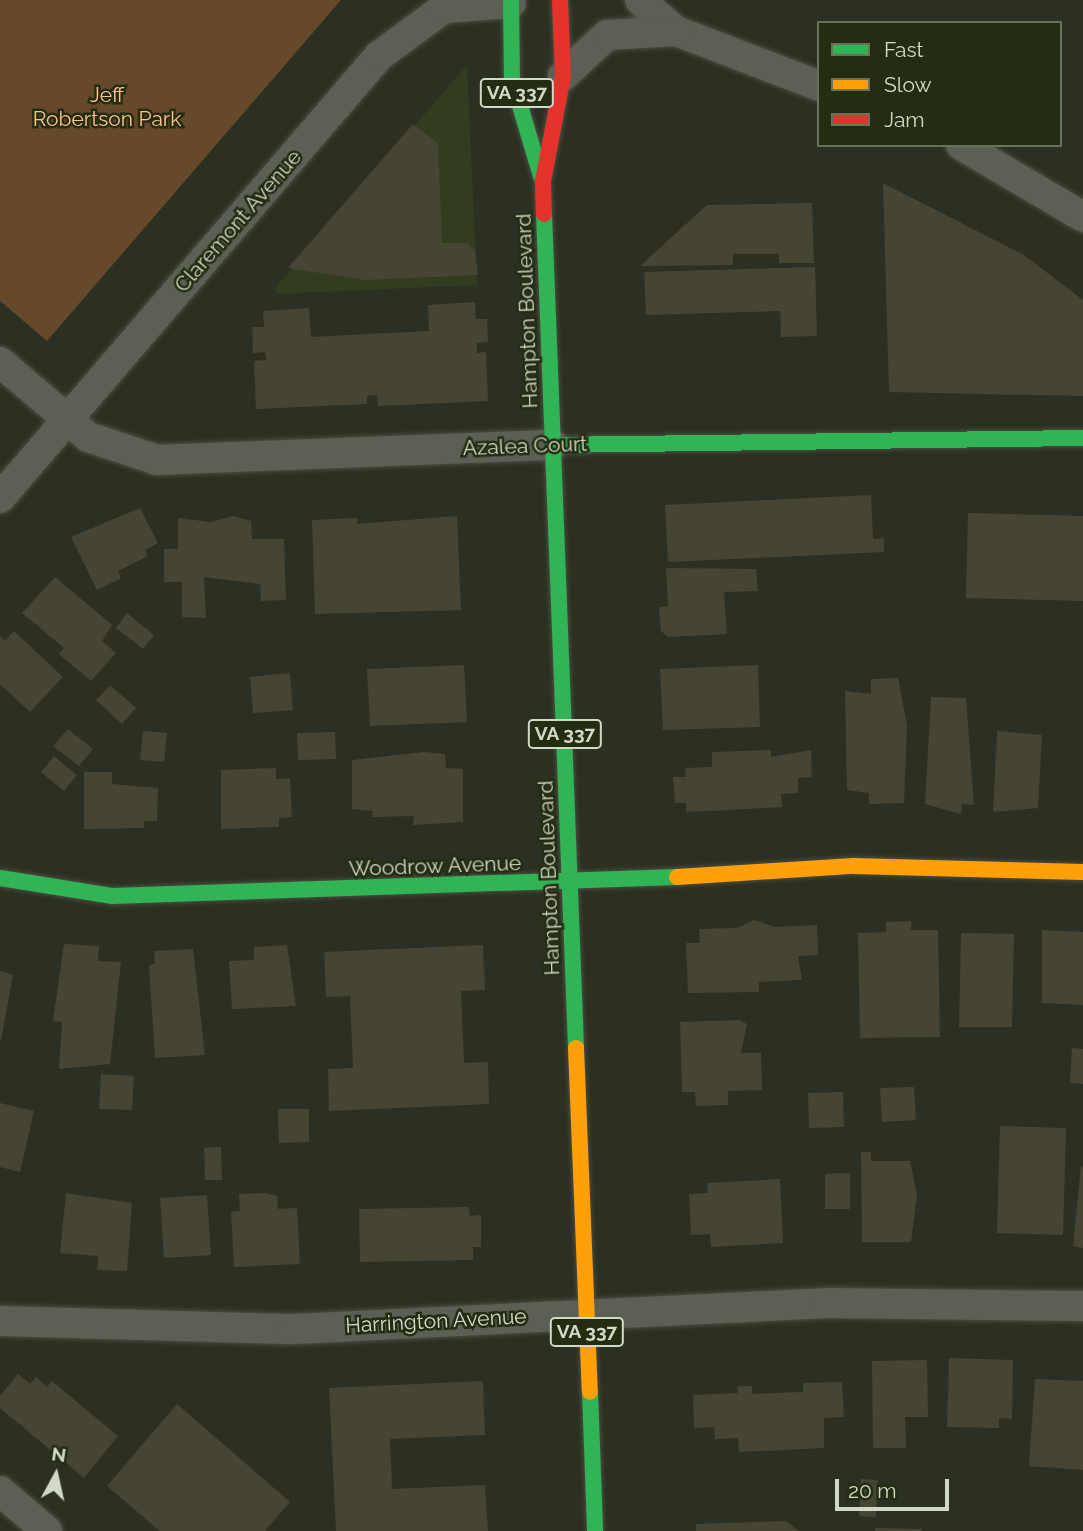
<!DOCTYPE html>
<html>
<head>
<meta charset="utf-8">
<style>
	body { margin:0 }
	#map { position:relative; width:1083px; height:1531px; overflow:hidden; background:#2c3022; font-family:Raleway,sans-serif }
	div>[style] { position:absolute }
	.built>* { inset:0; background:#333c1e }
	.green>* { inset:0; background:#66482a }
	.building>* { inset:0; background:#464534 }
	.roads { filter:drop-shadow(0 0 2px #494e41) drop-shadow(0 0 2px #494e41) }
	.street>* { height:30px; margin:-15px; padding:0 15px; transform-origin:15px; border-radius:15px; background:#5c5f54 }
	.fast>* { height:16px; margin:-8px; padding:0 8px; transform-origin:8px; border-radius:8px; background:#30b455 }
	.slow>* { height:16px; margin:-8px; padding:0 8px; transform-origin:8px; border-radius:8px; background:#ff9f0a }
	.jam>* { height:16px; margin:-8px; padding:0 8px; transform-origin:8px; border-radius:8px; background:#e5322d }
	span { translate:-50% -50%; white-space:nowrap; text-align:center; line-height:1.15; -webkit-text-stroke:5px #242c12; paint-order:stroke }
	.shield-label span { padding:2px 5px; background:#242c12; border:2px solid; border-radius:5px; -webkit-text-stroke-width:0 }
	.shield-label { font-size:19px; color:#d3d9c9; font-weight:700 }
	.park-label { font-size:21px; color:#fdc18c }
	.street-label { font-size:21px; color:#d3d9c9 }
	.legend { position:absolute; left:817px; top:21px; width:245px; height:126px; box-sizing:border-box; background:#242c12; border:2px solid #6a715b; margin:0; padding:9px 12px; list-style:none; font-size:21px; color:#d3d9c9 }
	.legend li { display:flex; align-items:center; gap:14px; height:35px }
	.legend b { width:35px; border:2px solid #6a715b }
	.north { position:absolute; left:21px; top:1440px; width:70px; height:70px; -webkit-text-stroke:5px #242c12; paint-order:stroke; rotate:8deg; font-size:19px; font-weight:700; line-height:28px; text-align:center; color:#d3d9c9 }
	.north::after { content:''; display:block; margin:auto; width:24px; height:32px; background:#d3d9c9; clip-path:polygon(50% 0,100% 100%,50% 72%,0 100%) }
	.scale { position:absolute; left:835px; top:1479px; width:114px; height:32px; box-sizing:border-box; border:4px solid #d3d9c9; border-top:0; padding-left:9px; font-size:21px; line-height:24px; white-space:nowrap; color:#d3d9c9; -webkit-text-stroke:5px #242c12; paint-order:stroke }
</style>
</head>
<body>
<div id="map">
	<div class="built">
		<i style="clip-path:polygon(467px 65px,477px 285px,276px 294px,275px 288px)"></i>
	</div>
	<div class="green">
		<i style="clip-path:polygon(0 0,341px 0,47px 341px,0 301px)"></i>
	</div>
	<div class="building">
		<i style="clip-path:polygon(413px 124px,438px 143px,442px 243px,467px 243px,475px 250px,478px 275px,365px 280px,288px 268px)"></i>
		<i style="clip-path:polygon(883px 183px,1024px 255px,1083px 300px,1083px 396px,889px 392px)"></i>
		<i style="clip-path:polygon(812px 203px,814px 263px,779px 263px,779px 254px,733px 254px,733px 265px,640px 266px,707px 205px)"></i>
		<i style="clip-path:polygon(815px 267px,817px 336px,781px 337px,780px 311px,646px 315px,644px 272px)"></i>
		<i style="clip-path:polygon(475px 302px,476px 319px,487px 319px,488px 342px,477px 343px,477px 353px,486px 352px,488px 401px,378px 406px,377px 395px,367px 396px,367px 404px,256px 409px,254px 361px,266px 360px,265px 352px,253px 353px,252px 327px,264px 327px,263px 311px,309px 308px,311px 337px,429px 331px,428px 305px)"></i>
		<i style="clip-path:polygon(871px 495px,873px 539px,884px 538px,884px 552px,668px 562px,665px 505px)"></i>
		<i style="clip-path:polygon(140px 508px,158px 543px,145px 550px,148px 556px,118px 571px,121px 578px,97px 590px,71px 537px)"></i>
		<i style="clip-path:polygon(968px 513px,1083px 516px,1083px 601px,966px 598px)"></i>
		<i style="clip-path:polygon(233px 516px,251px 521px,252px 539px,284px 539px,286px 600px,261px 601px,260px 584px,204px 577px,206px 618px,182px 617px,182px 582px,164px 582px,164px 549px,178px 549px,178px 518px,211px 522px)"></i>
		<i style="clip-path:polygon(457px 516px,461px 610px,315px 614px,312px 520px,357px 518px,357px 524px)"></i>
		<i style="clip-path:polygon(666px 568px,756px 569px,758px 591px,724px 592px,727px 634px,668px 637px,661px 631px,659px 607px,668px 606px)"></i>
		<i style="clip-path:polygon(55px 577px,112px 625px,102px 641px,116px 653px,91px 681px,59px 654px,64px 648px,22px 613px)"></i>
		<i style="clip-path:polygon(127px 613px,154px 635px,143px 649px,116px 628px)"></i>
		<i style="clip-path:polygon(14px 631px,63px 677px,30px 712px,0 684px,0 636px,5px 641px)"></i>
		<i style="clip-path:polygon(464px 665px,467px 722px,370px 726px,367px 669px)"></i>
		<i style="clip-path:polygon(758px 665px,760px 727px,663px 730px,660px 669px)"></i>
		<i style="clip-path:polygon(290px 673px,293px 710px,253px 713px,250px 677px)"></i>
		<i style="clip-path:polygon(898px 678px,907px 725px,904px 803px,869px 804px,869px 793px,847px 790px,845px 691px,871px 694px,871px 679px)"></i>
		<i style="clip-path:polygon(110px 685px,136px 708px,122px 724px,96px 700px)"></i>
		<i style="clip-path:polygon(931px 697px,966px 698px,974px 805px,962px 804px,961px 814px,925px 804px)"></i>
		<i style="clip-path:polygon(68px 729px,93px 749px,79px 766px,53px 746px)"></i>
		<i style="clip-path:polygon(143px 731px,167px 733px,164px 762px,140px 760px)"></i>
		<i style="clip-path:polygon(997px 731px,1042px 735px,1038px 808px,993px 812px)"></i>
		<i style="clip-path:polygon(335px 732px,336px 759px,298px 760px,297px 733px)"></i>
		<i style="clip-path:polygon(771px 750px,771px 757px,811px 750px,812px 777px,798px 778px,798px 793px,781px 794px,782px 807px,686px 812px,686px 803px,675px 803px,673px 777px,686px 777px,685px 768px,712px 767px,712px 752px)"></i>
		<i style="clip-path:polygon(424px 752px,445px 754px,446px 768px,463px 769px,463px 822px,413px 825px,414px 816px,372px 817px,373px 811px,352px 809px,352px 760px)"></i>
		<i style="clip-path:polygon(54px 756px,77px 775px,64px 791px,41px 772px)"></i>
		<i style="clip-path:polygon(276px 768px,276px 779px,290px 778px,292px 817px,279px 818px,279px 827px,221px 829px,221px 770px)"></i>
		<i style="clip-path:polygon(84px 772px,112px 772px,112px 784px,158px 788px,157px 821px,144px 821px,144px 828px,84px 829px)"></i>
		<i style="clip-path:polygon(754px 920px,775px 927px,817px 925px,818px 955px,798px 956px,802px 980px,759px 982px,759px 992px,688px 993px,686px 943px,700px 943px,699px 929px,737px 928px)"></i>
		<i style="clip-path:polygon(911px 921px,911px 930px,938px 930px,940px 1037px,860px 1038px,858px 933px,886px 932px,886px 922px)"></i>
		<i style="clip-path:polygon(1042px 930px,1083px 932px,1083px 1005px,1042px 1003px)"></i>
		<i style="clip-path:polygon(961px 933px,1014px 934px,1012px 1027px,959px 1027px)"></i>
		<i style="clip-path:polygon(64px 944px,99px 946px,98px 961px,121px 962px,110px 1064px,59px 1069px,62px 1022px,53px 1021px)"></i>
		<i style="clip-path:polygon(287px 945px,296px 1006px,232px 1009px,229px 961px,254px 960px,254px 947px)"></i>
		<i style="clip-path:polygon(483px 945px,485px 990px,461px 991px,464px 1063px,488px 1062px,489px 1104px,329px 1111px,328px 1069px,353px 1068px,350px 996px,326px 997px,324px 952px)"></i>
		<i style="clip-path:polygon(193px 949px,205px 1055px,155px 1058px,149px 965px,155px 964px,154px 951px)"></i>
		<i style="clip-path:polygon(0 971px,13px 975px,1px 1040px,0 1040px)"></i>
		<i style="clip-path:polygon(739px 1020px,747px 1024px,741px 1053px,761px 1053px,762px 1090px,728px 1091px,728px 1105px,696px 1106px,695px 1092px,682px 1092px,680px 1022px)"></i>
		<i style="clip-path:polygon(1072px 1048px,1083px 1049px,1083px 1084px,1070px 1083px)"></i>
		<i style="clip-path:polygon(101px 1074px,134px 1076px,132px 1110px,99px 1109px)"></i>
		<i style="clip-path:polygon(914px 1087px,916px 1120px,882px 1122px,880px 1088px)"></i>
		<i style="clip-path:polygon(843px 1092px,844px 1127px,809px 1128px,808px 1093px)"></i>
		<i style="clip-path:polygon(0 1103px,34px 1111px,20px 1172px,0 1167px)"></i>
		<i style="clip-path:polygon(278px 1109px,309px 1109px,309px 1142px,279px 1143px)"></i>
		<i style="clip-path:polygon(1000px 1126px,1066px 1128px,1063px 1235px,997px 1233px)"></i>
		<i style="clip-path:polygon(221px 1147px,222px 1180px,205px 1180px,204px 1148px)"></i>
		<i style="clip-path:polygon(861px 1152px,871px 1152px,871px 1161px,910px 1161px,917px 1195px,911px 1242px,862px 1242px)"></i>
		<i style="clip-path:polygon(1081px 1166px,1083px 1166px,1083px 1248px,1073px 1246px)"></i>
		<i style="clip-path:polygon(850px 1173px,850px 1209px,825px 1209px,825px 1174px)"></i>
		<i style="clip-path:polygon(780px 1179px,783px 1243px,711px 1247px,710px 1234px,691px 1235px,689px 1194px,708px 1193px,707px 1183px)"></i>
		<i style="clip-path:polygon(66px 1193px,132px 1203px,127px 1271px,97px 1270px,98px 1256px,60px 1253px)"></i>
		<i style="clip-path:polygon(265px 1193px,277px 1196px,278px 1209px,297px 1208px,300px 1264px,234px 1267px,231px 1212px,240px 1211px,239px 1194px)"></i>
		<i style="clip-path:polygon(207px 1195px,211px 1255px,164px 1258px,160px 1198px)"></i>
		<i style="clip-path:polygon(469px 1207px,470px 1216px,481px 1215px,481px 1247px,473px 1247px,473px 1260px,360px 1262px,359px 1209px)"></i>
		<i style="clip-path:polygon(949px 1358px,1013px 1360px,1012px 1419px,999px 1418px,999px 1428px,947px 1427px)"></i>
		<i style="clip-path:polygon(927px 1360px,928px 1417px,905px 1417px,906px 1448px,873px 1448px,872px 1361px)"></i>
		<i style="clip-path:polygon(18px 1374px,30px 1384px,36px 1377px,47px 1387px,52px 1381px,118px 1436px,84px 1478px,0 1408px,0 1396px)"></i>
		<i style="clip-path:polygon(1035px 1379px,1083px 1381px,1083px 1470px,1029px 1466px)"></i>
		<i style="clip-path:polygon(483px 1381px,485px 1435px,390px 1439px,392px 1489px,485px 1485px,488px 1531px,336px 1531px,329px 1388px)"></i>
		<i style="clip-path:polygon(842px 1382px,844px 1417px,824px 1418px,824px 1448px,739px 1452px,738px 1438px,715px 1439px,714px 1427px,694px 1428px,693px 1395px,738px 1393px,737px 1386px,752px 1386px,752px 1394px,803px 1392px,803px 1383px)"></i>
		<i style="clip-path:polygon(177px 1404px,290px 1502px,265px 1531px,160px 1531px,107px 1486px)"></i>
		<i style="clip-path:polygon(861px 1479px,878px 1480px,876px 1517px,859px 1516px)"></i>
		<i style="clip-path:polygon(786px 1521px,799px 1531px,696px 1531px,696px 1524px)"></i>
		<i style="clip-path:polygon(875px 1528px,922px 1529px,922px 1531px,875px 1531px)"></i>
	</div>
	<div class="roads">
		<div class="street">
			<i style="left:640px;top:0;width:48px;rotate:40.7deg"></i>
			<i style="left:676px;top:31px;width:153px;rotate:21deg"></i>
			<i style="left:563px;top:76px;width:60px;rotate:-43deg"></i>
			<i style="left:607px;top:35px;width:69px;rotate:-3.3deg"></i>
			<i style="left:961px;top:145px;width:142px;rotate:30.5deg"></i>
			<i style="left:0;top:362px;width:116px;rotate:40.4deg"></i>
			<i style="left:88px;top:437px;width:73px;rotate:18.4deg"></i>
			<i style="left:157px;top:460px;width:396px;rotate:-2.2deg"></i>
			<i style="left:0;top:498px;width:582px;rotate:-49.39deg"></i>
			<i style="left:379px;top:56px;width:81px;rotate:-36.4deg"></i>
			<i style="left:444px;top:8px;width:67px;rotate:-4.3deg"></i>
			<i style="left:0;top:1321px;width:294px;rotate:1.6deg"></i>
			<i style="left:294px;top:1329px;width:536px;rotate:-2.78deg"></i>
			<i style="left:829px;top:1303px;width:254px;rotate:0.7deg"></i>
			<i style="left:0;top:1491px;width:62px;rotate:40.4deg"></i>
		</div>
		<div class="fast">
			<i style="left:511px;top:0;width:79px;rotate:89.3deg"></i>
			<i style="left:512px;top:79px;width:101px;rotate:73.4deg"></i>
			<i style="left:544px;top:214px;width:835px;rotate:87.8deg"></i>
			<i style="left:553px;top:445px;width:530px;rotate:-0.76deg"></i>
			<i style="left:0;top:878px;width:113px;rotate:9.1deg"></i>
			<i style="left:112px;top:896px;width:565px;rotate:-1.93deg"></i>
			<i style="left:590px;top:1392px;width:139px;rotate:87.9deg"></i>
		</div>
		<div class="slow">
			<i style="left:677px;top:877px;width:177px;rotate:-3.6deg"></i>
			<i style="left:854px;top:866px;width:229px;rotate:1.5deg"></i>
			<i style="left:576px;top:1048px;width:344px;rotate:87.7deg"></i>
		</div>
		<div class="jam">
			<i style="left:544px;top:214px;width:33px;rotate:-92deg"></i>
			<i style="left:543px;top:181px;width:107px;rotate:-79.2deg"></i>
			<i style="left:563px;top:76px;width:76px;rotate:-92.3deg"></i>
		</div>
	</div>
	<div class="shield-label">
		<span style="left:517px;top:93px">VA 337</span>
		<span style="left:565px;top:734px">VA 337</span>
		<span style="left:587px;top:1332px">VA 337</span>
	</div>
	<div class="park-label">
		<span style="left:107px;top:107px">Jeff<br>Robertson Park</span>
	</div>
	<div class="street-label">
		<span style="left:238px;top:221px;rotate:-49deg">Claremont Avenue</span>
		<span style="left:527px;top:311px;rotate:-92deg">Hampton Boulevard</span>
		<span style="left:525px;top:446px;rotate:-2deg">Azalea Court</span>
		<span style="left:435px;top:866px;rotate:-2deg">Woodrow Avenue</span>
		<span style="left:549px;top:878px;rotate:-92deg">Hampton Boulevard</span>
		<span style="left:436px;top:1321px;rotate:-3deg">Harrington Avenue</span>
	</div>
	<ul class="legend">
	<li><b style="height:9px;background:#30b455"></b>Fast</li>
	<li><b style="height:9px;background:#ff9f0a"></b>Slow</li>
	<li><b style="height:9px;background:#e5322d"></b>Jam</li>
	</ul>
	<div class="north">N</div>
	<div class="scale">20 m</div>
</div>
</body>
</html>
